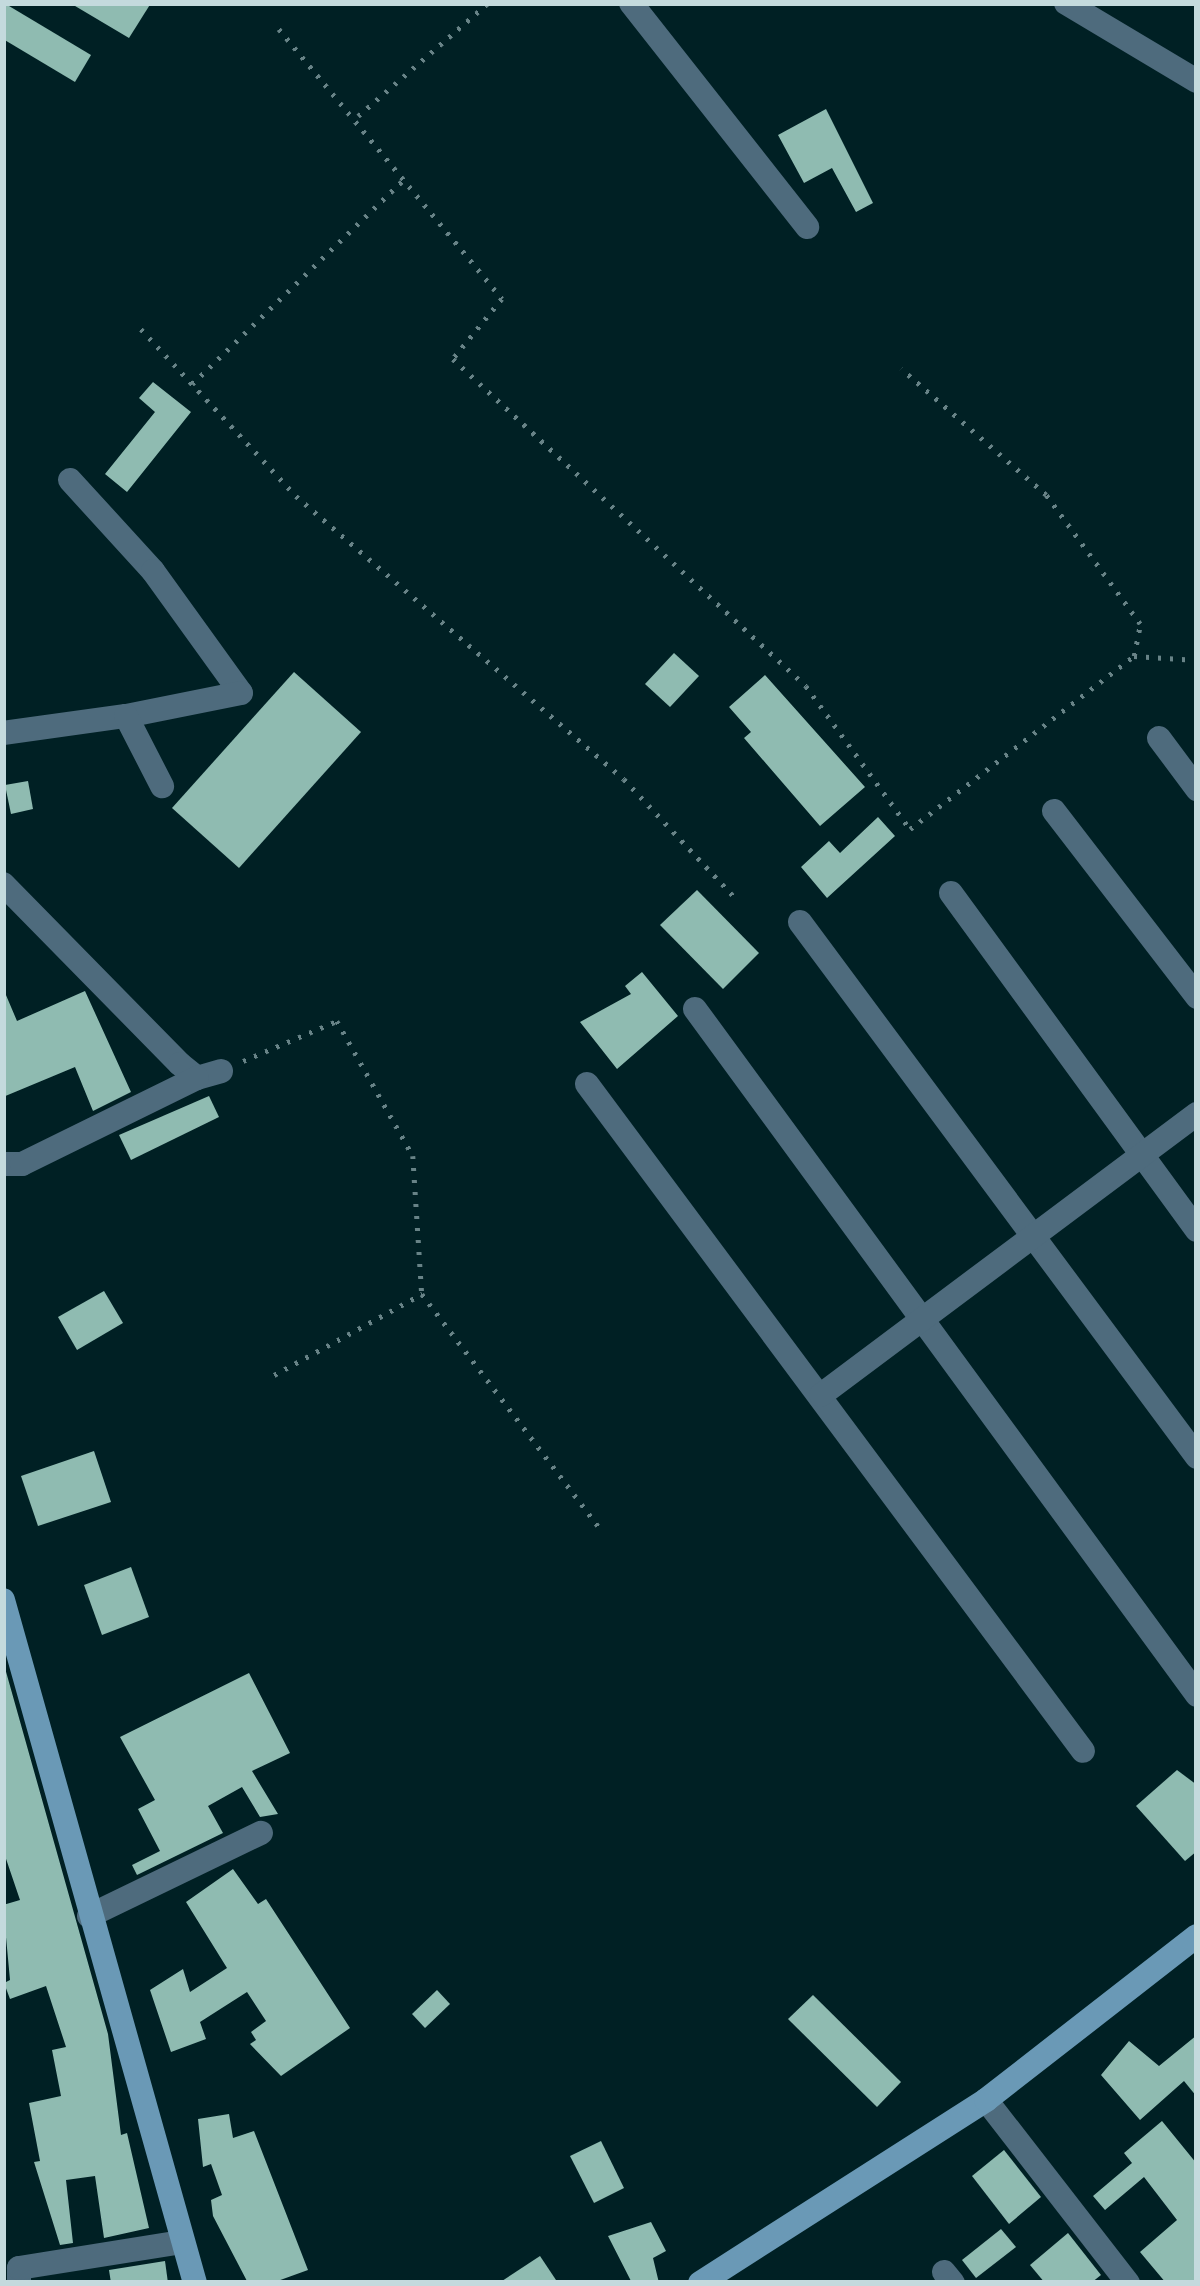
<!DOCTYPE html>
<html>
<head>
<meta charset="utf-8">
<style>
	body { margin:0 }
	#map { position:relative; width:1200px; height:2286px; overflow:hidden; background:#002024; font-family:"PT Serif",serif }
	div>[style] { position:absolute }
	.building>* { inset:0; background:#8fbbb1 }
	.path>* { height:4.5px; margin-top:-2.25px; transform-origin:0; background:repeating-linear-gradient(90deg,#688387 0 3px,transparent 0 12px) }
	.street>* { height:24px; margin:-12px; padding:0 12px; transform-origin:12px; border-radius:12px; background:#4e6b7d }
	.secondary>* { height:24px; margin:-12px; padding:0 12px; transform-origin:12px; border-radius:12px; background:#6a99b6 }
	span { translate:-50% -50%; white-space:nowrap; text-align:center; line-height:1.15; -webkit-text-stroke:12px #00080b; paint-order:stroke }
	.frame { position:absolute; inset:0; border:6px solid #c4dadd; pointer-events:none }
</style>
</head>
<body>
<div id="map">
	<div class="building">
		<i style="clip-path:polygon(4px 3px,91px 55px,75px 82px,3px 39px)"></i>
		<i style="clip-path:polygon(70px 3px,151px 3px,129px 38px)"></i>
		<i style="clip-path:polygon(826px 109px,873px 203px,856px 212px,832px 168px,804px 183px,778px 135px)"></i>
		<i style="clip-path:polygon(153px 382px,191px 412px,127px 492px,105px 474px,155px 412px,139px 398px)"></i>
		<i style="clip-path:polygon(674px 653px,699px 676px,670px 707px,645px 684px)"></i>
		<i style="clip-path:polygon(294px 672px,361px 732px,239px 868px,172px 808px)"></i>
		<i style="clip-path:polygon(765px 675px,865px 787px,820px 826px,744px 738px,751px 732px,729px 707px)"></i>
		<i style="clip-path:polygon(28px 781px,33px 809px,11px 814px,5px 785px)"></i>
		<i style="clip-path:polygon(878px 817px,895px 836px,827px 898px,801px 867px,829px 841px,840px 853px)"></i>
		<i style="clip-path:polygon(697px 890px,759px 953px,723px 989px,660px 925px)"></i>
		<i style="clip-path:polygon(642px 972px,678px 1016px,617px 1069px,580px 1022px,631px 994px,625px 986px)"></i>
		<i style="clip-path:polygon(3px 988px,17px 1021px,85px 991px,131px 1092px,93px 1111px,75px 1067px,3px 1097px)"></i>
		<i style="clip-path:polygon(209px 1096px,219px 1117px,131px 1160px,119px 1135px)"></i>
		<i style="clip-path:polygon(104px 1291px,123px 1323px,77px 1350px,58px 1317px)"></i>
		<i style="clip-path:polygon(94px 1451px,111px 1502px,38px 1526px,21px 1476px)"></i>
		<i style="clip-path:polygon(131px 1567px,149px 1617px,102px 1635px,84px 1585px)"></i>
		<i style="clip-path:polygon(3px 1661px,108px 2034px,121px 2135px,127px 2133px,149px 2228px,104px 2238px,95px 2176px,66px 2180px,73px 2243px,60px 2245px,34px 2162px,40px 2161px,29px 2103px,61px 2096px,52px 2050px,66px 2047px,46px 1986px,10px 1999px,4px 1983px,10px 1980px,3px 1905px,20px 1900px,3px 1850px)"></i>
		<i style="clip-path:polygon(249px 1673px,290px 1753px,252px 1771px,278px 1814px,260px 1817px,242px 1787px,208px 1806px,223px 1833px,137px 1875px,132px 1865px,160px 1851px,138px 1809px,155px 1800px,120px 1737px)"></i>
		<i style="clip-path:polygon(1177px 1770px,1197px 1785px,1197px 1851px,1185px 1861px,1136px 1806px)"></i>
		<i style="clip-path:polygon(233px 1869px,258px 1904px,266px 1899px,350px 2028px,281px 2076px,250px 2044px,256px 2040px,251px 2032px,266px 2021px,247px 1992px,200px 2022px,206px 2039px,171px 2052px,150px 1990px,183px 1969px,190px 1992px,227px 1968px,186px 1902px)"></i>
		<i style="clip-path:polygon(437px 1990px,450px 2004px,425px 2028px,412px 2014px)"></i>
		<i style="clip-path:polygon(813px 1995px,901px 2082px,877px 2107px,788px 2019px)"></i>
		<i style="clip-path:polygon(1197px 2035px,1197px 2097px,1184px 2081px,1140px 2120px,1101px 2075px,1129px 2041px,1159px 2066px)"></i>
		<i style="clip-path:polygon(229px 2114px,233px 2138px,254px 2131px,308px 2270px,272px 2283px,248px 2283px,213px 2216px,211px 2200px,222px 2195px,211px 2164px,203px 2167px,198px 2119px)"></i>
		<i style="clip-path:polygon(1162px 2121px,1197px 2164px,1197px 2283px,1166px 2283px,1140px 2252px,1177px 2220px,1144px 2177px,1105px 2210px,1093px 2196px,1132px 2163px,1124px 2153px)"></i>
		<i style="clip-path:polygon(601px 2141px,624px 2188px,594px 2203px,570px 2156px)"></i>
		<i style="clip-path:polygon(1004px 2150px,1041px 2197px,1009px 2224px,972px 2176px)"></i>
		<i style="clip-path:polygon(651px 2222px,666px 2251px,653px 2258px,659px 2283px,632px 2283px,608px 2236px)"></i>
		<i style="clip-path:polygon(1001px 2229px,1016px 2247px,976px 2278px,962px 2260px)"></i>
		<i style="clip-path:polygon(1068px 2233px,1101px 2275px,1091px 2283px,1045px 2283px,1030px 2265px)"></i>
		<i style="clip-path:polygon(540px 2256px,558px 2283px,499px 2283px)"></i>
		<i style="clip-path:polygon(165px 2261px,168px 2283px,111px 2283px,109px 2270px)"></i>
	</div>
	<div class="path">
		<i style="left:279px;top:29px;width:350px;rotate:50.4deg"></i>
		<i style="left:502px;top:299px;width:77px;rotate:129.2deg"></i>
		<i style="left:453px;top:359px;width:481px;rotate:42.8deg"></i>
		<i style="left:806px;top:686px;width:177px;rotate:54deg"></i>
		<i style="left:910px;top:829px;width:283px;rotate:-37.7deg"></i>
		<i style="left:1134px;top:656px;width:33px;rotate:-79deg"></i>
		<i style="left:1140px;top:624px;width:160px;rotate:-126.1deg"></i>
		<i style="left:1046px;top:495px;width:192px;rotate:-139deg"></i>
		<i style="left:358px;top:116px;width:172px;rotate:-41deg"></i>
		<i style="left:141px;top:329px;width:228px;rotate:47.1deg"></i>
		<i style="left:296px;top:496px;width:433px;rotate:40.8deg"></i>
		<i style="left:624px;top:779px;width:167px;rotate:46.9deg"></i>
		<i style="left:192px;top:384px;width:298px;rotate:-44deg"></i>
		<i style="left:1134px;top:656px;width:63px;rotate:3.6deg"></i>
		<i style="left:243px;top:1061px;width:102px;rotate:-23.1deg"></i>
		<i style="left:337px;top:1021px;width:155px;rotate:60.6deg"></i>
		<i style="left:413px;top:1156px;width:138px;rotate:86.3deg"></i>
		<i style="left:422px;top:1294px;width:293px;rotate:52.8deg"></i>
		<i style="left:274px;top:1375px;width:169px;rotate:-28.7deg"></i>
	</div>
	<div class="street">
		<i style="left:631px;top:3px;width:285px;rotate:51.8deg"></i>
		<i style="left:1066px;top:3px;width:152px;rotate:30.8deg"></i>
		<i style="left:70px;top:480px;width:123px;rotate:47.6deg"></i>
		<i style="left:153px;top:571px;width:150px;rotate:54.2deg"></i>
		<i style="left:241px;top:693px;width:117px;rotate:168.7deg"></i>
		<i style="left:3px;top:733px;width:124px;rotate:-7.9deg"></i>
		<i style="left:126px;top:716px;width:79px;rotate:62.8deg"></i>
		<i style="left:1159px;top:738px;width:64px;rotate:53.3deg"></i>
		<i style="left:1054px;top:811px;width:235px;rotate:52.4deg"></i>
		<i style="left:3px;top:884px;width:252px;rotate:45.5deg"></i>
		<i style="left:180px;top:1064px;width:22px;rotate:39deg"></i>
		<i style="left:197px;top:1078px;width:25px;rotate:-16deg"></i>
		<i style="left:951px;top:893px;width:417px;rotate:53.9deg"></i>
		<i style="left:800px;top:922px;width:666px;rotate:53.42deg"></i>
		<i style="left:695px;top:1009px;width:850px;rotate:53.8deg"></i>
		<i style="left:587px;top:1084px;width:831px;rotate:53.36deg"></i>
		<i style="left:3px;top:1164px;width:19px"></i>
		<i style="left:22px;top:1164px;width:195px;rotate:-26.2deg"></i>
		<i style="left:821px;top:1395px;width:469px;rotate:-36.8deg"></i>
		<i style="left:89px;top:1916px;width:191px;rotate:-25.8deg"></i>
		<i style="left:986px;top:2100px;width:232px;rotate:52.2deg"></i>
		<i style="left:944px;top:2272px;width:14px;rotate:51deg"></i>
		<i style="left:19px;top:2283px;width:15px;rotate:-90deg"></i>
		<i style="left:19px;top:2268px;width:164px;rotate:-9.1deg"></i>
	</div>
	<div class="secondary">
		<i style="left:3px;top:1600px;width:709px;rotate:74.3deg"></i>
		<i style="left:700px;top:2283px;width:340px;rotate:-32.6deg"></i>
		<i style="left:986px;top:2100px;width:267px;rotate:-37.9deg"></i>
	</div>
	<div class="frame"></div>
</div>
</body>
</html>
